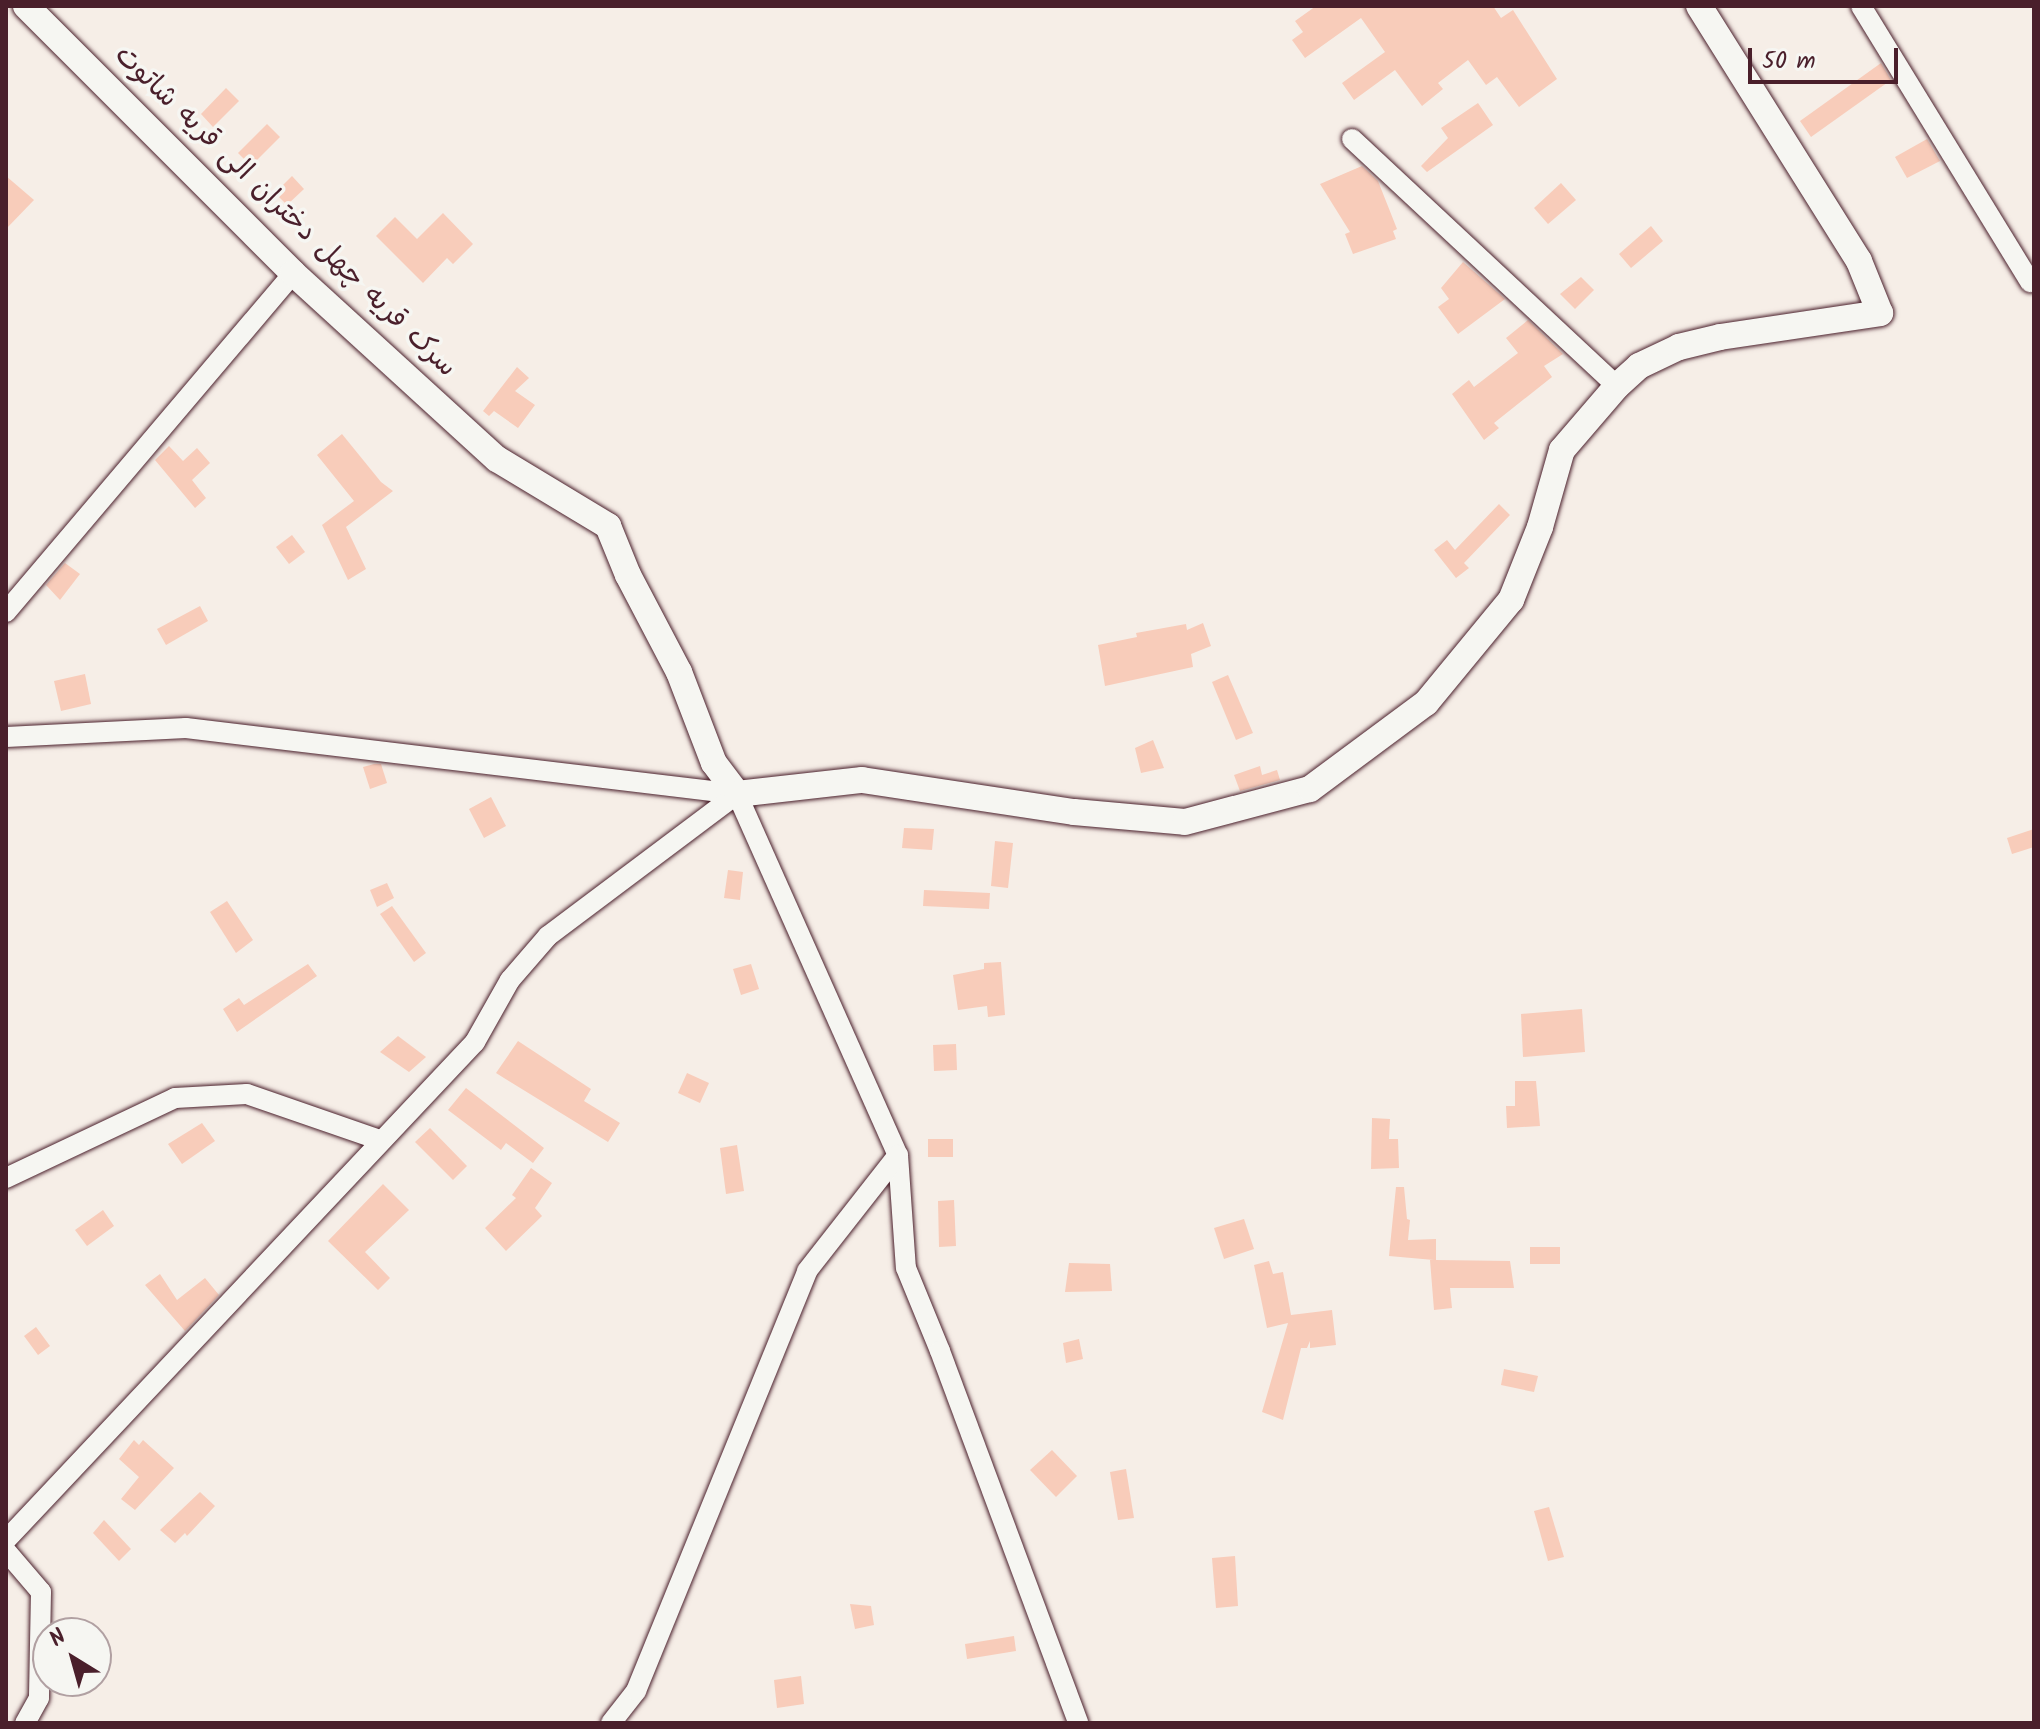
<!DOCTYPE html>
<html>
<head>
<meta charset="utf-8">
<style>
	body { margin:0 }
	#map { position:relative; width:2040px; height:1729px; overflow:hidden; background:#f6eee7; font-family:Kalam,"Playpen Sans Arabic",sans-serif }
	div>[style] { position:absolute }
	.building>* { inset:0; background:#f8ccba }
	.roads { filter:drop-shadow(0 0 2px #4a1f2b) drop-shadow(0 0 2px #4a1f2b) }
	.minor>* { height:20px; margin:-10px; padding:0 10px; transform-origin:10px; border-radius:10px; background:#f6f6f2 }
	.tertiary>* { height:26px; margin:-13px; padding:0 13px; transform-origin:13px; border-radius:13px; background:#f6f6f2 }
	span { translate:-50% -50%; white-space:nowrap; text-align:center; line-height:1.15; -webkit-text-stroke:7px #f6f6f2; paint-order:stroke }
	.street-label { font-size:28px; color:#4a1f2b }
	.frame { position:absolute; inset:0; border:8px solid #4a1f2b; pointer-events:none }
	.north { position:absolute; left:32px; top:1617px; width:80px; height:80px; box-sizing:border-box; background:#f6f6f2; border:2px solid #b1a0a2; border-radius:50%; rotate:323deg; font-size:22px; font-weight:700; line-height:32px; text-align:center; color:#4a1f2b }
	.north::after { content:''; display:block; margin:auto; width:28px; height:36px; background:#4a1f2b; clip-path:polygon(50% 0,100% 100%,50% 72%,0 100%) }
	.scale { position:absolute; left:1748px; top:48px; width:150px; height:36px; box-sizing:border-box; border:4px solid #4a1f2b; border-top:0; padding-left:10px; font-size:24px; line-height:28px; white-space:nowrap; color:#4a1f2b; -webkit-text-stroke:6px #f6f6f2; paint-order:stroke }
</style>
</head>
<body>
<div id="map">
	<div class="building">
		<i style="clip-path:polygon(1316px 6px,1493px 6px,1501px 18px,1513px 10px,1557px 79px,1519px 107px,1497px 77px,1486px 85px,1468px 60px,1438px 83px,1443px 89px,1422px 106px,1395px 70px,1354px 100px,1342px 83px,1385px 52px,1361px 18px,1305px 58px,1292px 40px,1303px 32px,1295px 21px)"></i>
		<i style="clip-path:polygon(1881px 63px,1891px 80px,1811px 137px,1800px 121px)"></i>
		<i style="clip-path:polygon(226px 88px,239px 101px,213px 127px,201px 114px)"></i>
		<i style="clip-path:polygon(1478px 103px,1493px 125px,1427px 172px,1421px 166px,1448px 138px,1441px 128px)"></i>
		<i style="clip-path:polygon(267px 124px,280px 137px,251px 166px,238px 153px)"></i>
		<i style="clip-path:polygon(1927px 139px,1940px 161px,1907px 178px,1895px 157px)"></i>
		<i style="clip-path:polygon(1362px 166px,1378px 181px,1397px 229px,1393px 231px,1396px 239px,1353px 254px,1345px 234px,1350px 232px,1320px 184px)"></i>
		<i style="clip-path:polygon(6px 176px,34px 200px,6px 229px)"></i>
		<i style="clip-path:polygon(292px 176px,304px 189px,287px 205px,275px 193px)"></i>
		<i style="clip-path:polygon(1561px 183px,1576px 200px,1548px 224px,1534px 208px)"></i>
		<i style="clip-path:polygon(443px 213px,473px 244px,453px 264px,447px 258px,423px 283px,376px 236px,395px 217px,417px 239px)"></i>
		<i style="clip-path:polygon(1651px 226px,1663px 241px,1631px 268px,1619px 254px)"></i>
		<i style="clip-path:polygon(1463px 262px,1505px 299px,1458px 334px,1438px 307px,1449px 299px,1441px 288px)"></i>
		<i style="clip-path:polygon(1581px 277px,1594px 290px,1575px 309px,1560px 294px)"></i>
		<i style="clip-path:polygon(1528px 320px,1563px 354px,1544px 366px,1552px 377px,1494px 423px,1499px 428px,1484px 440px,1452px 394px,1469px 380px,1474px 387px,1518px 353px,1506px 338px)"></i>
		<i style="clip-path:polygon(517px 367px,529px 378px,515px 391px,535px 405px,518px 428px,494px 411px,489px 416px,483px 411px)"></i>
		<i style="clip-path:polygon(342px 434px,381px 482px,393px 491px,346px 527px,366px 569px,348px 580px,322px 525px,354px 501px,317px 455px)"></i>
		<i style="clip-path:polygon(169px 446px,183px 461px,197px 448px,210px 463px,192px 480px,206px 498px,195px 508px,155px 460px)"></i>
		<i style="clip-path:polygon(1499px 504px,1510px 515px,1464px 563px,1469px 568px,1456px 578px,1434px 550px,1447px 540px,1455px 550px)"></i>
		<i style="clip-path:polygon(292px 535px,305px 552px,289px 564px,276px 547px)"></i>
		<i style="clip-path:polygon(65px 563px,80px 574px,60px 600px,46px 585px)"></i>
		<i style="clip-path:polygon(200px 606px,208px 621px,166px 645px,157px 629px)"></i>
		<i style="clip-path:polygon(1203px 623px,1211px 646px,1191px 654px,1193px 667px,1105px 686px,1098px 645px,1137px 637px,1136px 633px,1186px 624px,1187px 630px)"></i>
		<i style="clip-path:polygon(85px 674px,91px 704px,61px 711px,54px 681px)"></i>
		<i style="clip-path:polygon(1228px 675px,1253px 733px,1236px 740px,1212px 682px)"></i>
		<i style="clip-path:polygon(1153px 740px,1164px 768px,1141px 773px,1135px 748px)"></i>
		<i style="clip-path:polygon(374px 764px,381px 764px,387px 783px,370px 789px,363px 767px)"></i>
		<i style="clip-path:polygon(1260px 766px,1262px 775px,1277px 770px,1280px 780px,1240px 791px,1234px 775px)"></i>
		<i style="clip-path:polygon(491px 797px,506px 826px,484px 838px,469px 809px)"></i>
		<i style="clip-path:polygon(904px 828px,934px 829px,932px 850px,902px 848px)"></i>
		<i style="clip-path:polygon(2034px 829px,2034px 847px,2012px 854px,2007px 838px)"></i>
		<i style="clip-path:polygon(995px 841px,1013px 843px,1008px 888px,991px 886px)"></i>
		<i style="clip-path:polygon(728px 870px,743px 872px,740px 900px,724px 898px)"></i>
		<i style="clip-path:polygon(387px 883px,394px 898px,377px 907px,370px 890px)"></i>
		<i style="clip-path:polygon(924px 890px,990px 893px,989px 909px,923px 906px)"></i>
		<i style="clip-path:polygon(227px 901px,253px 940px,236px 953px,210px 912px)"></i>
		<i style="clip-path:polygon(392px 906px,426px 953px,414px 962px,380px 914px)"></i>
		<i style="clip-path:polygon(1001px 962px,1005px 1015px,988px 1017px,987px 1006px,958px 1010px,953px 975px,984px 969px,984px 963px)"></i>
		<i style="clip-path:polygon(308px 964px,317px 976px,237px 1032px,223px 1009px,239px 998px,244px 1005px)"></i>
		<i style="clip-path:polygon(751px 964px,759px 989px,741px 995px,733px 969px)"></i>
		<i style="clip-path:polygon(1582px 1009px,1585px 1052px,1523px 1057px,1521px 1014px)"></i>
		<i style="clip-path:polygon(398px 1036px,426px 1057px,409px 1072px,380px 1052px)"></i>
		<i style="clip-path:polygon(518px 1041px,591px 1089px,584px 1101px,620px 1123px,608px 1142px,496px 1073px)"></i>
		<i style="clip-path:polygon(956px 1044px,957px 1070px,934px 1071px,933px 1045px)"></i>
		<i style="clip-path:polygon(687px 1073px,709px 1083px,700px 1103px,678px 1093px)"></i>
		<i style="clip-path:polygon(1515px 1081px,1536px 1081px,1540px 1126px,1507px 1128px,1506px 1106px,1515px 1106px)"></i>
		<i style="clip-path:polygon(466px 1088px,544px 1148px,533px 1163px,506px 1143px,501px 1150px,448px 1110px)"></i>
		<i style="clip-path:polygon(1372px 1118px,1390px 1119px,1389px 1139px,1398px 1139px,1399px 1168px,1371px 1169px)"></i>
		<i style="clip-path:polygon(202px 1123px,215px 1141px,182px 1164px,168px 1144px)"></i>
		<i style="clip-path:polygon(430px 1128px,467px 1166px,453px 1180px,415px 1142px)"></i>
		<i style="clip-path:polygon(928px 1139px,953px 1139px,953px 1157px,928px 1157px)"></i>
		<i style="clip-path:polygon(737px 1145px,744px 1191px,726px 1194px,720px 1148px)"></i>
		<i style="clip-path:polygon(531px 1168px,552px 1183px,535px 1208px,542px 1216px,506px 1251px,485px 1228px,516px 1198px,512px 1195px)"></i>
		<i style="clip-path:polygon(383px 1184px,409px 1210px,365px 1252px,390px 1278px,378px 1290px,328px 1241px)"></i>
		<i style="clip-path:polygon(1396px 1187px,1404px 1187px,1407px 1219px,1410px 1220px,1408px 1240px,1436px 1239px,1436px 1260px,1510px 1261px,1514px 1288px,1450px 1288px,1452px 1308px,1434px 1310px,1430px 1260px,1434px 1260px,1389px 1256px)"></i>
		<i style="clip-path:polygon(954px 1200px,956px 1246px,939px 1247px,938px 1201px)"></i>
		<i style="clip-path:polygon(103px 1210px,114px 1226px,87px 1246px,75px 1230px)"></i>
		<i style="clip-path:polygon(1244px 1219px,1254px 1249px,1224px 1259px,1214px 1228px)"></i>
		<i style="clip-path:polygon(1530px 1247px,1560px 1247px,1560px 1264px,1530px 1264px)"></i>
		<i style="clip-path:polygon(1269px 1261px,1273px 1274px,1283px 1272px,1291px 1315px,1332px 1310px,1336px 1345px,1310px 1348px,1310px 1341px,1307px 1348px,1301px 1348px,1283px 1420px,1262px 1412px,1288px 1323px,1267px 1328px,1254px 1265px)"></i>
		<i style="clip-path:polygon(1069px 1263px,1110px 1264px,1112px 1291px,1065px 1292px)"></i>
		<i style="clip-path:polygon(160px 1274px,177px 1300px,205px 1278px,219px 1295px,185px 1331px,145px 1285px)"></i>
		<i style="clip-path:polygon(36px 1327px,50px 1346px,38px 1355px,24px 1336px)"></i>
		<i style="clip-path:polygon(1079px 1339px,1083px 1359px,1066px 1363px,1063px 1343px)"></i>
		<i style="clip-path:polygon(1504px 1369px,1538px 1376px,1534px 1392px,1501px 1385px)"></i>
		<i style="clip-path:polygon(134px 1440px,139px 1445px,143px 1440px,174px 1468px,135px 1510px,121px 1499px,139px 1477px,119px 1459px)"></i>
		<i style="clip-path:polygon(1052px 1450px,1077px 1476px,1056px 1497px,1030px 1470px)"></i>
		<i style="clip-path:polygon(1126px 1469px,1134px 1518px,1118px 1520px,1110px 1472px)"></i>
		<i style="clip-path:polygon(200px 1492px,215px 1506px,187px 1536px,185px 1533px,175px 1543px,160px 1530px)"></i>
		<i style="clip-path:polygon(1549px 1507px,1564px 1557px,1548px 1561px,1534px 1511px)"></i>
		<i style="clip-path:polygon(104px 1520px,131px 1549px,119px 1561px,93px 1533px)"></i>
		<i style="clip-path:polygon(1235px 1556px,1238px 1606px,1216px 1608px,1212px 1558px)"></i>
		<i style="clip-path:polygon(850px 1604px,871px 1606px,874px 1625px,855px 1629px)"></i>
		<i style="clip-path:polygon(1014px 1636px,1016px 1651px,967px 1659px,965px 1644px)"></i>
		<i style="clip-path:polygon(801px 1676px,804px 1704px,777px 1708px,774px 1680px)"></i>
	</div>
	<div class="roads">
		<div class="minor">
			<i style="left:1861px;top:6px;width:324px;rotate:58.5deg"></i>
			<i style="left:1352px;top:139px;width:362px;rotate:43deg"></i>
			<i style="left:6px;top:612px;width:444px;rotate:-49.7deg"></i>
			<i style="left:6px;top:737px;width:180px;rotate:-2.9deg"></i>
			<i style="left:186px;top:728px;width:555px;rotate:6.83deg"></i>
			<i style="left:737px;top:794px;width:395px;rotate:66deg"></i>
			<i style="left:898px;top:1155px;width:113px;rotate:86deg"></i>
			<i style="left:906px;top:1268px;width:90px;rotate:67.7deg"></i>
			<i style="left:940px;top:1351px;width:397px;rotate:69.6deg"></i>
			<i style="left:6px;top:1178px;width:187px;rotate:-25.3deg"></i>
			<i style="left:175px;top:1098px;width:72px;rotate:-3.2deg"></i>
			<i style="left:247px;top:1094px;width:141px;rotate:19.1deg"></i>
			<i style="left:6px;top:1540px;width:684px;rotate:-46.72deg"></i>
			<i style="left:475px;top:1042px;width:71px;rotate:-60.6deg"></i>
			<i style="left:510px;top:980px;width:58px;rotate:-49.2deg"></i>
			<i style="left:548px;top:936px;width:236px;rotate:-36.9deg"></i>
			<i style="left:6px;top:1551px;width:54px;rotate:49.5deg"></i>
			<i style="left:41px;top:1592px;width:106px;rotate:91.1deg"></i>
			<i style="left:39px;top:1698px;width:29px;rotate:119deg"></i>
			<i style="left:611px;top:1723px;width:41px;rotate:-52deg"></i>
			<i style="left:636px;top:1691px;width:453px;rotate:-67.8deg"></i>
			<i style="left:807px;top:1271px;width:147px;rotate:-51.9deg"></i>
		</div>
		<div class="tertiary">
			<i style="left:26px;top:6px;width:378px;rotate:45deg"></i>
			<i style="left:293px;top:273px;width:276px;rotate:42.4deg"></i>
			<i style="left:497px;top:459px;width:130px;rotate:31.1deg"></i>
			<i style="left:608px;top:526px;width:53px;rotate:67.8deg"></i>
			<i style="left:628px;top:575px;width:110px;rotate:62.3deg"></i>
			<i style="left:679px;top:672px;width:97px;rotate:69deg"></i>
			<i style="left:714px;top:763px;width:39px;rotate:53deg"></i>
			<i style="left:737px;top:794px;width:126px;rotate:-6.4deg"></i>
			<i style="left:862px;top:780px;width:214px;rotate:8.6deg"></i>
			<i style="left:1074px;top:812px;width:111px;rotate:5.1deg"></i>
			<i style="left:1185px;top:822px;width:129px;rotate:-14.8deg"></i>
			<i style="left:1310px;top:789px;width:144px;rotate:-36.6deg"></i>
			<i style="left:1426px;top:703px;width:134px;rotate:-50.5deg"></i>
			<i style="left:1511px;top:600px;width:79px;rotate:-68.3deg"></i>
			<i style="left:1540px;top:527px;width:80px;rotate:-74.1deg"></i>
			<i style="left:1562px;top:450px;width:84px;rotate:-49.3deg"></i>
			<i style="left:1617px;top:386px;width:30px;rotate:-42deg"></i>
			<i style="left:1639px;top:366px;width:44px;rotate:-25.4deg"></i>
			<i style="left:1679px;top:347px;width:42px;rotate:-13.7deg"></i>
			<i style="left:1720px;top:337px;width:162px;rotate:-8.5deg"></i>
			<i style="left:1880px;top:313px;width:56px;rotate:-112deg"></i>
			<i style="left:1859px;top:261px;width:301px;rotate:-122.1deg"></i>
		</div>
	</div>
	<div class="street-label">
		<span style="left:285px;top:212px;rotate:44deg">سرک قریه چهل دختران الی قریه شاتوت</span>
	</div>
	<div class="frame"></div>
	<div class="north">N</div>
	<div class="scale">50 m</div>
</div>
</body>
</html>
